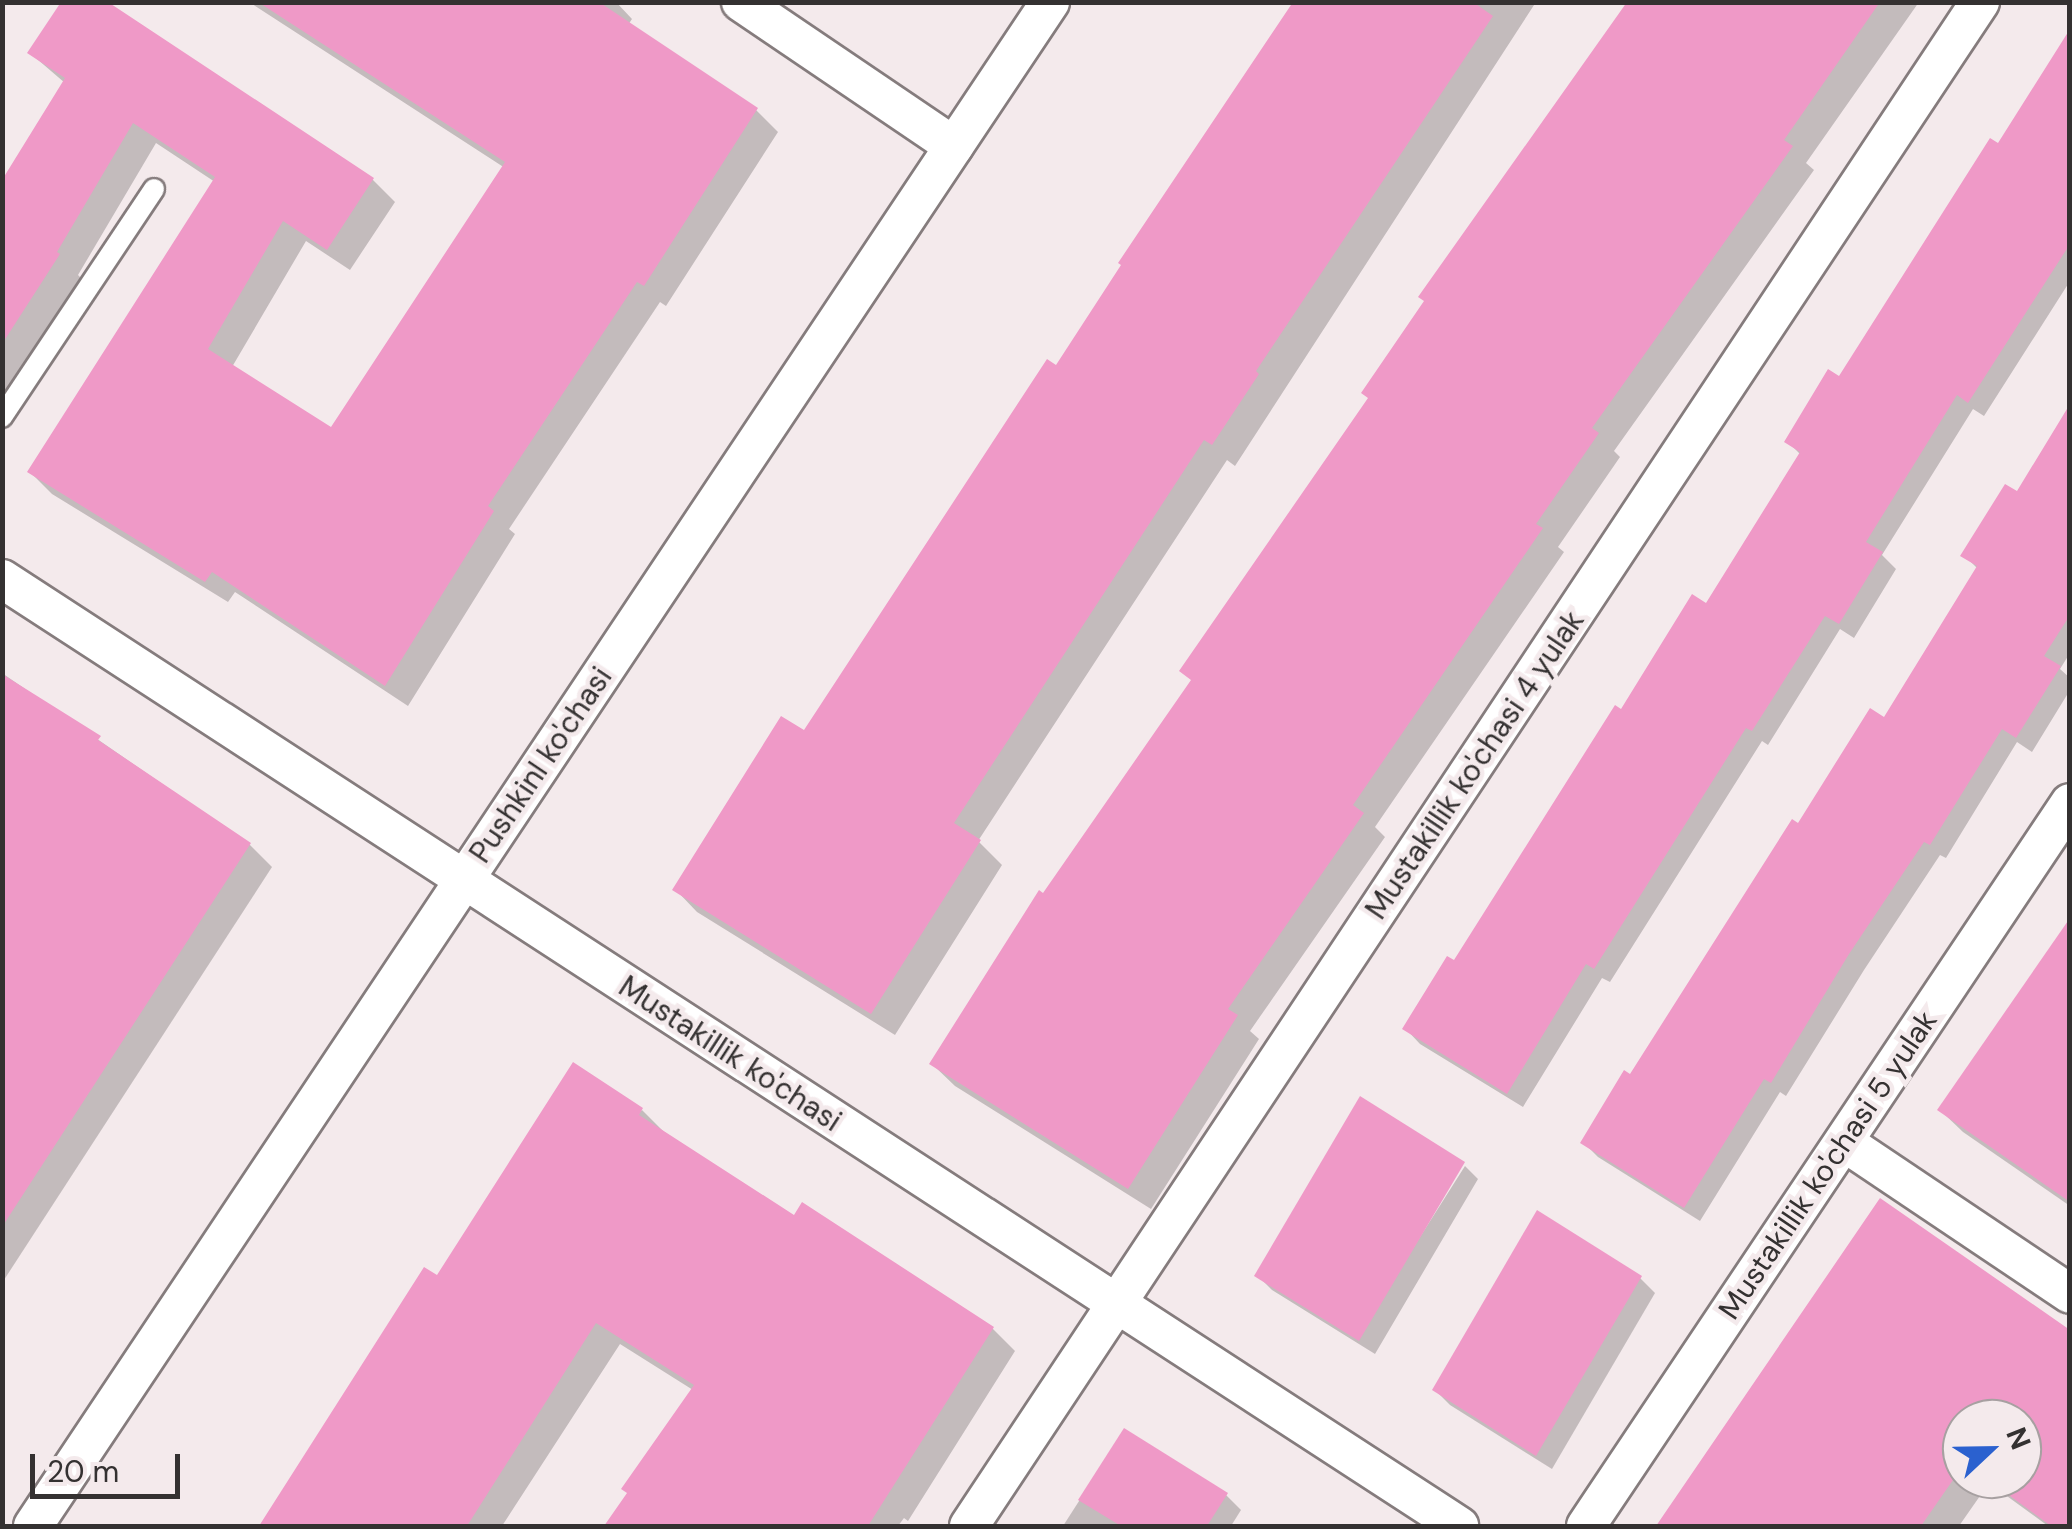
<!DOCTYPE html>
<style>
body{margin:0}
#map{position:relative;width:2072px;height:1529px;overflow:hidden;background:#f4eaec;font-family:"DM Sans",sans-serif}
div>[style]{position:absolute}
.shadow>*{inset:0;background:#0003}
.building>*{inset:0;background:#ef99c7}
.roads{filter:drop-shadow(2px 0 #857c7d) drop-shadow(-2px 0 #857c7d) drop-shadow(0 2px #857c7d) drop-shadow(0 -2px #857c7d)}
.service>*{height:20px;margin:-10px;padding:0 10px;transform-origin:10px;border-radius:10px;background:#fff}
.minor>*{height:38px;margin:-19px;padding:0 19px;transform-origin:19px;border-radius:19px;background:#fff}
span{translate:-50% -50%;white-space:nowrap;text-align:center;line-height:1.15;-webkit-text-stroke:9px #f4eaec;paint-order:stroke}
.street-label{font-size:30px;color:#343131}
.frame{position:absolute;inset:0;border:5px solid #343131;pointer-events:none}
.north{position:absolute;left:1942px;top:1399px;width:100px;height:100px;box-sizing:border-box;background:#f4eaec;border:2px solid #a7a0a1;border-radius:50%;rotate:68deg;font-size:28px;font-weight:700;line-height:40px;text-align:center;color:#343131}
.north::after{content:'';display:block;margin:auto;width:35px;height:45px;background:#2b61cf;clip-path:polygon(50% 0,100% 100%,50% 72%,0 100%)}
.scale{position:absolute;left:30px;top:1454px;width:150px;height:45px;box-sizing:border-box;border:5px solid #343131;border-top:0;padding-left:12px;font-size:30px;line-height:35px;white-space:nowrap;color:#343131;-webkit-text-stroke:8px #f4eaec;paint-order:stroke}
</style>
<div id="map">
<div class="shadow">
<i style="clip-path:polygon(103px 2px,373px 180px,395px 202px,350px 270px,306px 241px,232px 367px,332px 430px,505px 168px,249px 2px,616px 2px,632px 19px,628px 25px,756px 110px,778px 132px,666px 306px,660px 302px,509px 529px,515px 534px,408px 706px,235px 592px,228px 602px,52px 494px,30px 472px,215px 182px,156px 143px,78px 275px,81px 278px,2px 400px,2px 185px,65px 83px,30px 53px)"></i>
<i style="clip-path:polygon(1295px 2px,1536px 2px,1235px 466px,1227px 460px,978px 841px,1002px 865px,895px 1035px,697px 912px,675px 889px,805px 734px,1056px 369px)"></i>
<i style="clip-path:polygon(1630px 2px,1919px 2px,1806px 163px,1814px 170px,1614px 451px,1620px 457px,1558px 547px,1564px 552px,1375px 827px,1385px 837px,1250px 1031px,1259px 1039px,1151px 1209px,955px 1086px,932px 1064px,1193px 681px,1370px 398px)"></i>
<i style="clip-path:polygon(2070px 48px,2070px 281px,1984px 416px,1973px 409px,1882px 555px,1896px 569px,1854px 638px,1840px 629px,1768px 745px,1762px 741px,1610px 982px,1602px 978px,1523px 1107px,1420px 1044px,1405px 1028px,1455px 964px,1622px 712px,1707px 607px,1801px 455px,1787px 441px,1840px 380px)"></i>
<i style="clip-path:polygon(2070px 412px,2070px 653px,2060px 669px,2070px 678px,2070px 690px,2032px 752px,2017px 742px,1946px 858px,1940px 855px,1864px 970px,1786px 1096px,1780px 1092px,1700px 1221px,1598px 1157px,1583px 1142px,1631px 1078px,1799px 826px,1885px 721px,1978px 569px,1964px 555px,2017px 495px)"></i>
<i style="clip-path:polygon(2px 673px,250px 845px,272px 867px,2px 1283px)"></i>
<i style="clip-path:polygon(2070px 921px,2070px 1206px,1963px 1132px,1940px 1110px)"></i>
<i style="clip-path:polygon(642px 1110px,664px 1132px,795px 1219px,993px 1329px,1015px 1351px,908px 1521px,904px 1518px,898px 1526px,607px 1526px,693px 1390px,620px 1344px,502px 1526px,260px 1526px,424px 1270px,437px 1279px)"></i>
<i style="clip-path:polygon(1465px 1166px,1478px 1179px,1375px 1354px,1272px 1290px,1257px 1275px,1394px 1278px)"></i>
<i style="clip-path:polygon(evenodd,1880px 1202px,2070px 1337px,2070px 1526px,2048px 1526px,1989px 1483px,1959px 1526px,1659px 1526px,1880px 1202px,1962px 1419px,2022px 1419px,2022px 1479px,1962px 1479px,1962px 1419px)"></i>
<i style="clip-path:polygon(1640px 1278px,1655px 1293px,1552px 1469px,1450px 1405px,1435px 1390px)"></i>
<i style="clip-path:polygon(1124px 1431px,1226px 1495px,1241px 1510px,1231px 1526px,1063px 1526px)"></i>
</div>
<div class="building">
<i style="clip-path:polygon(61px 2px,108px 2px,374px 178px,327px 250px,283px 221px,208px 349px,331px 427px,505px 162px,258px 2px,599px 2px,758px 108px,644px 286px,637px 282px,488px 506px,494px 511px,385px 686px,212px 572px,205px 582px,27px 472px,215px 177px,133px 123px,57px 252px,60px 254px,2px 344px,2px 180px,65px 78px,27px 53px)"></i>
<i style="clip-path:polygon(1293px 2px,1473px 2px,1493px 16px,1256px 371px,1259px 374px,1212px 445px,1204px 440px,954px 823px,981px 840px,871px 1014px,672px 890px,781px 716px,804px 730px,1047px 359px,1056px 365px,1121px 265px,1118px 263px)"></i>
<i style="clip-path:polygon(1627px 2px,1880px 2px,1784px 140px,1793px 146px,1592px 428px,1599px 433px,1536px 524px,1543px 528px,1353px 805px,1364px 813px,1228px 1009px,1238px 1015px,1128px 1189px,929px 1064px,1039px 890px,1043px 893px,1191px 680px,1179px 671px,1368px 398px,1361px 393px,1424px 301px,1418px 297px)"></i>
<i style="clip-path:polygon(2070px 29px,2070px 244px,1968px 403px,1957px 395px,1866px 542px,1883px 552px,1839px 624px,1825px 616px,1752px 731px,1746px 728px,1594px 969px,1586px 964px,1507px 1094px,1402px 1029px,1447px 956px,1454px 960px,1615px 705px,1621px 709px,1692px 594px,1706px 603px,1800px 452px,1784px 442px,1828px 369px,1839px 376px,1990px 138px,1998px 143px)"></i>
<i style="clip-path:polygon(2070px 404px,2070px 615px,2044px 656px,2061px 666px,2016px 738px,2002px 729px,1930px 845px,1924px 842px,1849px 954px,1771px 1083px,1764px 1079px,1684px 1208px,1580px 1143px,1624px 1070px,1630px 1074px,1792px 819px,1798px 823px,1870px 708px,1884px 717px,1977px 566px,1960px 556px,2005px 484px,2017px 491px)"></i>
<i style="clip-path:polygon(2px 674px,101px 736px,98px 740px,251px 843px,2px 1227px)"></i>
<i style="clip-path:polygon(2070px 918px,2070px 1202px,1937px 1110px)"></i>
<i style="clip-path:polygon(573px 1062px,643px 1108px,639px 1115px,794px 1215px,802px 1202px,994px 1327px,868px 1526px,604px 1526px,627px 1493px,621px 1489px,694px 1385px,596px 1323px,467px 1526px,259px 1526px,424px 1267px,437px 1275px)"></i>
<i style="clip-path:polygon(1360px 1096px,1465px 1162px,1359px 1341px,1254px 1276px)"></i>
<i style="clip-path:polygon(1880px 1198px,2070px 1330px,2070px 1526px,2051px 1526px,1987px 1479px,2022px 1479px,2022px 1419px,1962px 1419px,1962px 1467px,1921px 1526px,1656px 1526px)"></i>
<i style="clip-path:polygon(1537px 1210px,1642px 1276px,1536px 1456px,1432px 1390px)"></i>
<i style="clip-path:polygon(1124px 1428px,1228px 1493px,1207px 1526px,1121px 1526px,1078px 1500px)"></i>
</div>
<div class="roads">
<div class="service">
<i style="left:2px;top:417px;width:274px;rotate:-56.3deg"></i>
</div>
<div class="minor">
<i style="left:741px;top:2px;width:257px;rotate:34.1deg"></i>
<i style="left:2px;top:579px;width:1738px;rotate:33.02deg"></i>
<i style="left:1844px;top:1142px;width:272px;rotate:33.9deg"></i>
<i style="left:33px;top:1526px;width:1832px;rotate:-56.28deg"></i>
<i style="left:969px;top:1526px;width:1829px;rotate:-56.44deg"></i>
<i style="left:1586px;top:1526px;width:870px;rotate:-56.2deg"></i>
</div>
</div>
<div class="street-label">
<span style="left:541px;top:765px;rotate:-56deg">Pushkinl ko'chasi</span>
<span style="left:1475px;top:765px;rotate:-56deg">Mustakillik ko'chasi 4 yulak</span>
<span style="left:730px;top:1054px;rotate:33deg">Mustakillik ko'chasi</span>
<span style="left:1828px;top:1165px;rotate:-56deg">Mustakillik ko'chasi 5 yulak</span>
</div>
<div class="frame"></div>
<div class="north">N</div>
<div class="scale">20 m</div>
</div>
